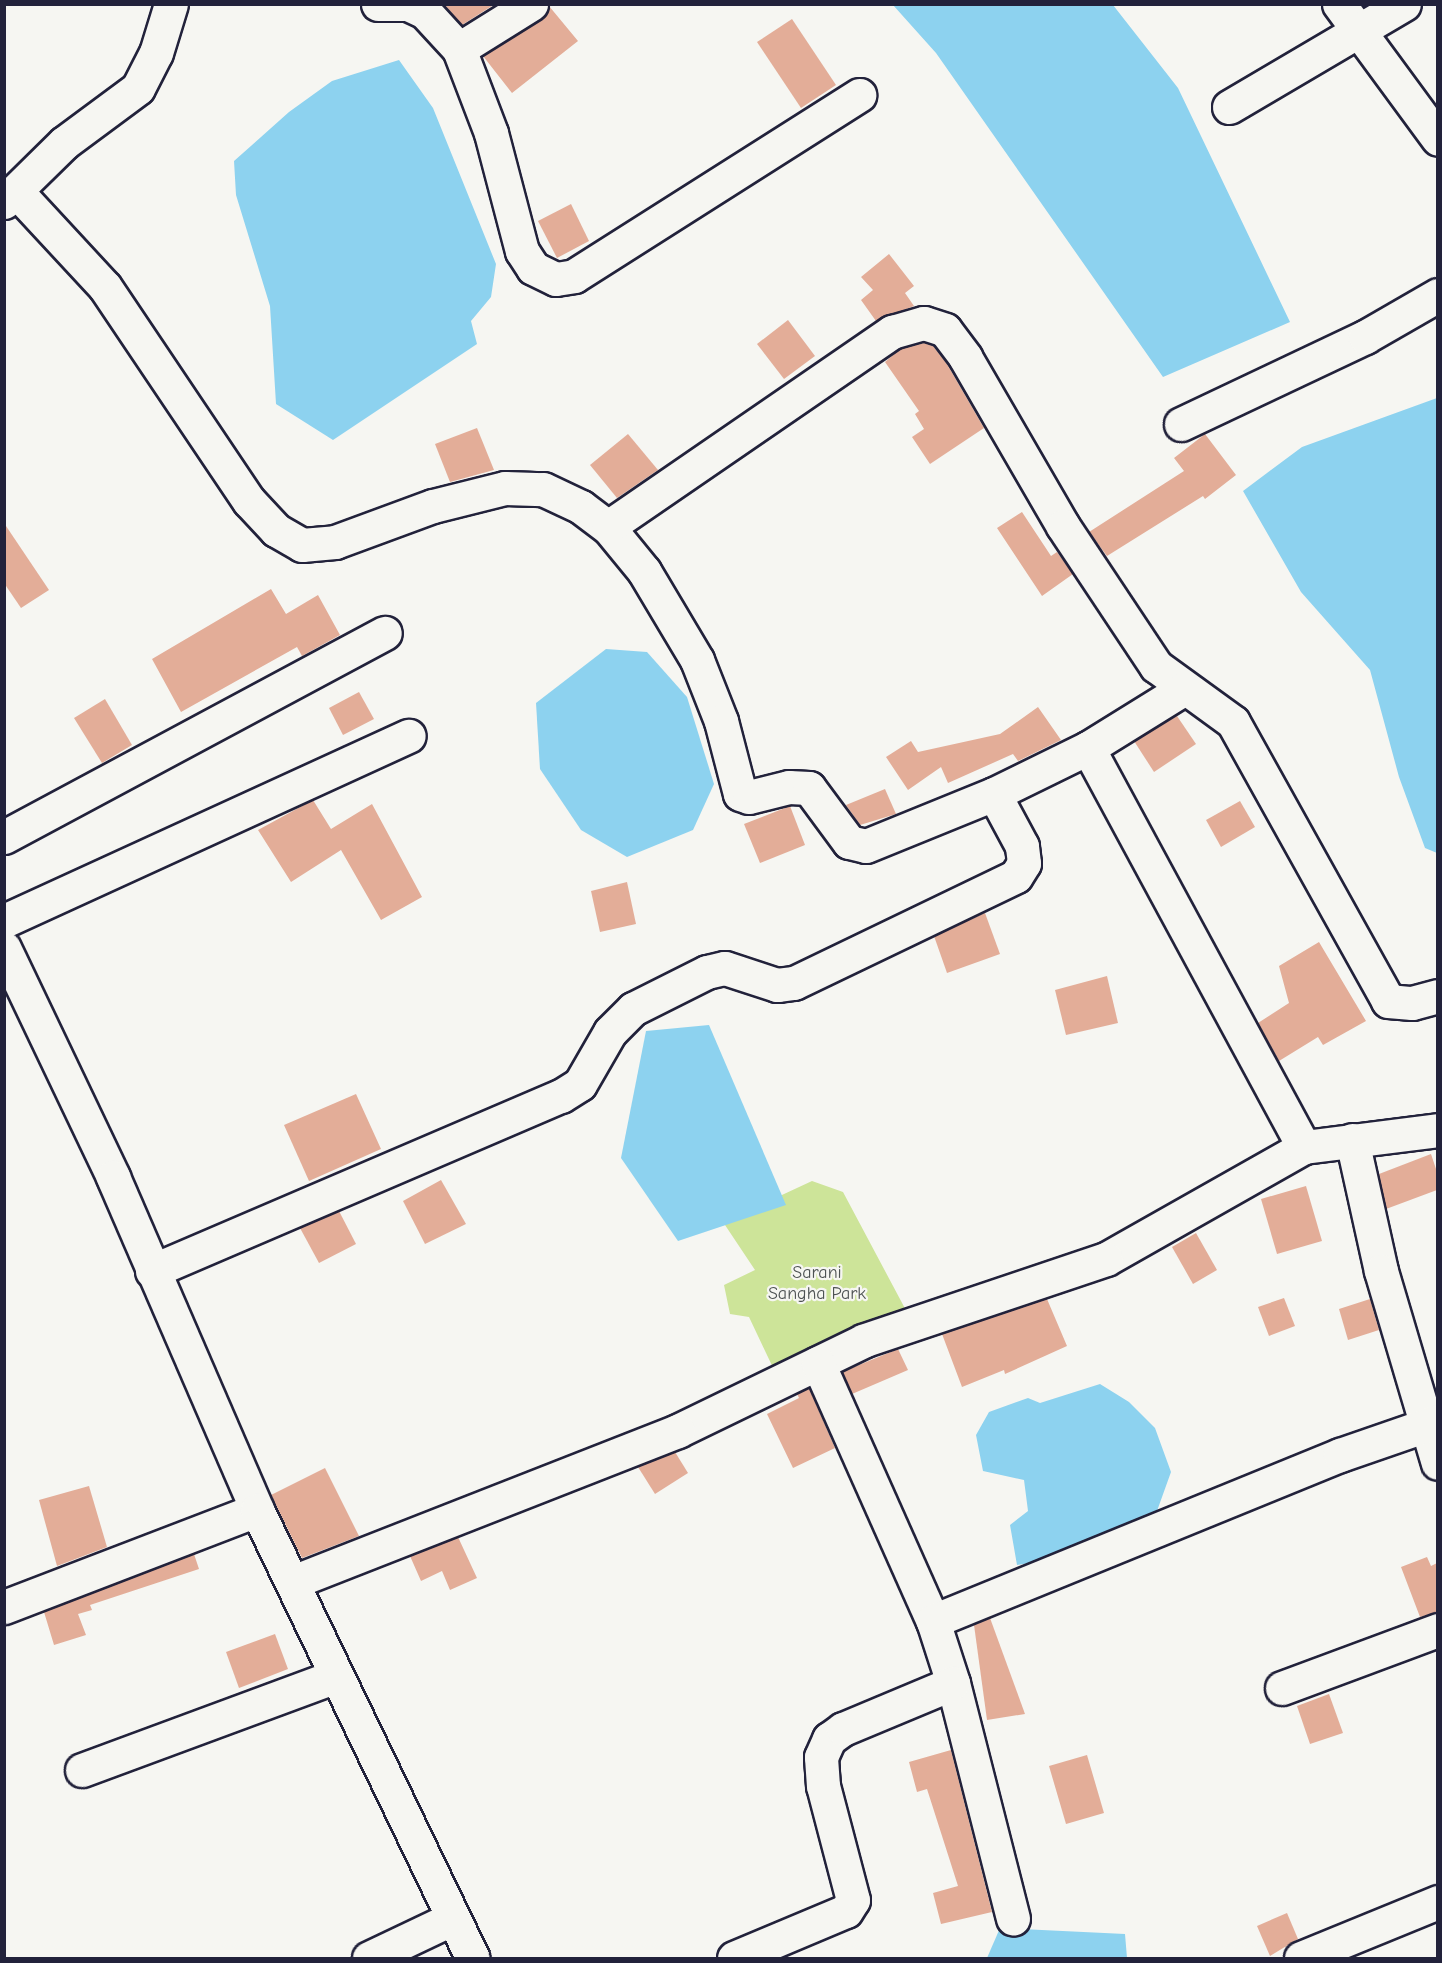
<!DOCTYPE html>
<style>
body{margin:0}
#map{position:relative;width:1442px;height:1963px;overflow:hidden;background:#f6f6f2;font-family:"Comic Neue",sans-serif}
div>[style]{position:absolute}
.green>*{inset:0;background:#cde499}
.water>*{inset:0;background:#8dd2ef}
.building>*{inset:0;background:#e3ad98}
.roads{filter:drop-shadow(2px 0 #22223b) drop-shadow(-2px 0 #22223b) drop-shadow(0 2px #22223b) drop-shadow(0 -2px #22223b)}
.street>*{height:33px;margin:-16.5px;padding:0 16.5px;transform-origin:16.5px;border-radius:16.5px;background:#f6f6f2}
.secondary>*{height:33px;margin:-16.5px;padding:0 16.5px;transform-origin:16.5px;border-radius:16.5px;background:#f6f6f2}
span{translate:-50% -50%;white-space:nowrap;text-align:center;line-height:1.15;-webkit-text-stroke:4.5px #f6f6f2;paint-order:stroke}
.park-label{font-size:18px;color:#4d5252}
.frame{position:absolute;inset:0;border:6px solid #22223b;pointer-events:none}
</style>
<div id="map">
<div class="green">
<i style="clip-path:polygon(812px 1181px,843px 1192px,909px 1316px,776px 1374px,749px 1317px,730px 1314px,724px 1285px,755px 1270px,725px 1225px,741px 1214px)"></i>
</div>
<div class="water">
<i style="clip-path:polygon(893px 5px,1113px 5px,1178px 88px,1290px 322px,1163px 377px,936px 53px)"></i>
<i style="clip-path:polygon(399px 60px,433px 108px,496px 264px,491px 297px,471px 321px,477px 344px,333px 440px,276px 404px,270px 306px,236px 195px,234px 161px,289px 112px,332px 81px)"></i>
<i style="clip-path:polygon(1437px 398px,1438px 398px,1437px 853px,1425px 848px,1399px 777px,1370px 670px,1301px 592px,1243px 491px,1302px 447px)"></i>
<i style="clip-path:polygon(606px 649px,647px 652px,687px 697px,714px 784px,693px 830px,627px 857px,581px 830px,540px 769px,536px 703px)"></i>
<i style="clip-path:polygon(709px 1025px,786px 1205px,678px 1241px,621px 1158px,646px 1031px)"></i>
<i style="clip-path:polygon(1100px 1384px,1129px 1402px,1155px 1428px,1171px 1472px,1157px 1511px,1130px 1532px,1049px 1560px,1017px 1565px,1010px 1525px,1028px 1511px,1024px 1480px,983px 1471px,976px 1435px,989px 1412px,1028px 1398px,1040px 1403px)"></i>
<i style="clip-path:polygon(1000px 1928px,1125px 1934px,1127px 1958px,987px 1958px)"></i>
</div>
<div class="building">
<i style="clip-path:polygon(444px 4px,495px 4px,462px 25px)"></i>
<i style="clip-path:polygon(549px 6px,578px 41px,512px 93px,483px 56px,541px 20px)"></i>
<i style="clip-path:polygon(792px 19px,836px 85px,801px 108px,757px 42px)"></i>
<i style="clip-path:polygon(571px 204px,589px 241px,557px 258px,538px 221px)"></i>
<i style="clip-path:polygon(889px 254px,914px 286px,905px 293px,914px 306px,876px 321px,861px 300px,873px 290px,861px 277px)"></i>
<i style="clip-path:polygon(788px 320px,815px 356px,784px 379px,757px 344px)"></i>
<i style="clip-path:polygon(924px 343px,933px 346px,947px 364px,984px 428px,930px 464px,912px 437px,924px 429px,915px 414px,919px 411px,885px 362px,900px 349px)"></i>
<i style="clip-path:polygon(477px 428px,494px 470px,450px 482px,435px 444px)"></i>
<i style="clip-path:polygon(628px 434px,658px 470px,617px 498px,590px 465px)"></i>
<i style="clip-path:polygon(1205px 434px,1236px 475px,1205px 499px,1203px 496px,1107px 556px,1089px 532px,1184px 471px,1174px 458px)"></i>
<i style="clip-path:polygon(1022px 512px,1051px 556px,1057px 552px,1073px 574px,1042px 596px,997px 528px)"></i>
<i style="clip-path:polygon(4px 523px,49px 590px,21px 608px,4px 583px)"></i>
<i style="clip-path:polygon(271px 589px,286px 614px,318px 595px,340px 635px,302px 656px,297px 647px,181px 712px,152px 659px)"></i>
<i style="clip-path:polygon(359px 692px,374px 719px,343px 735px,329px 708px)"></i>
<i style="clip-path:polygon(105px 699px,132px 745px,102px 763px,74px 718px)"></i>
<i style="clip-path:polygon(1038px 707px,1061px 740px,1018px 761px,1013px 754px,948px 783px,941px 767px,908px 790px,886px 757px,911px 741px,918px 752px,1000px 734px)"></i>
<i style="clip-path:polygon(1177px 716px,1196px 744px,1154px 772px,1134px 741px)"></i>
<i style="clip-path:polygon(885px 789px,896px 814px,860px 825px,846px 805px)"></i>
<i style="clip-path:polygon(313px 800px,331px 829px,372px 804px,422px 897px,381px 920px,341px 850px,291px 882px,258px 830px)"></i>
<i style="clip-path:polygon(1240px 801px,1255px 827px,1221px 847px,1206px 820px)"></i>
<i style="clip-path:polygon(790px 806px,805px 845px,760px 863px,744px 824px)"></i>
<i style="clip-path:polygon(627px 882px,636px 924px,600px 932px,591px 891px)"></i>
<i style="clip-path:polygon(985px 913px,1000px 954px,947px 973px,934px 936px)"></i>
<i style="clip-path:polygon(1319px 942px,1366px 1021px,1323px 1045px,1318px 1037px,1279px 1061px,1258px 1023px,1289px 1003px,1279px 966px)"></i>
<i style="clip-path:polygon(1107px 976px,1118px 1023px,1066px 1035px,1055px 990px)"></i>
<i style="clip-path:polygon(356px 1094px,381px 1149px,309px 1181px,284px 1125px)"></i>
<i style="clip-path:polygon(1431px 1154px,1437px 1172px,1437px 1190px,1386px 1209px,1379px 1174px)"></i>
<i style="clip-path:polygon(441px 1180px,466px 1224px,425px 1244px,403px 1201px)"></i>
<i style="clip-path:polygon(1306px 1186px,1322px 1241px,1277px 1254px,1261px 1199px)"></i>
<i style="clip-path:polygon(339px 1211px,356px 1244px,319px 1263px,300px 1228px)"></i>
<i style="clip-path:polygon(1196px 1233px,1217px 1270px,1193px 1284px,1172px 1247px)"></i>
<i style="clip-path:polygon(1284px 1298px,1295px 1326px,1269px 1336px,1258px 1307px)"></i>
<i style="clip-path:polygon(1047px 1299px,1067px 1346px,1005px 1374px,1004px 1370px,962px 1387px,942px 1334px)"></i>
<i style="clip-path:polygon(1370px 1299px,1379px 1330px,1348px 1340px,1339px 1309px)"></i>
<i style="clip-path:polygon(898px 1349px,908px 1370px,852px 1394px,842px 1372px)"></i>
<i style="clip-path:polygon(809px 1388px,835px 1448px,793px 1468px,767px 1414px,799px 1398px,797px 1394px)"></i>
<i style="clip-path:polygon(675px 1452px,688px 1473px,655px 1494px,638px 1467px)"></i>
<i style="clip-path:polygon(325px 1468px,359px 1536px,302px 1558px,271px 1495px)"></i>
<i style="clip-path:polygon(89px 1486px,107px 1547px,57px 1566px,39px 1500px)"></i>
<i style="clip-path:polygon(458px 1537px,477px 1578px,450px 1590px,442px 1571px,421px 1581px,410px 1556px)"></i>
<i style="clip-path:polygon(194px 1554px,199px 1569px,90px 1605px,92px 1610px,78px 1614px,86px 1635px,54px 1645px,44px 1612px)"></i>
<i style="clip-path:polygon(1427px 1557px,1431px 1566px,1437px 1563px,1437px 1612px,1420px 1617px,1401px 1567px)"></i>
<i style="clip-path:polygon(990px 1618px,1025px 1714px,987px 1720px,974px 1625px)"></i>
<i style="clip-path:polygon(275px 1634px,288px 1669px,239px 1688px,226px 1652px)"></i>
<i style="clip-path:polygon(1329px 1694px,1343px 1733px,1310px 1744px,1297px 1706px)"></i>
<i style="clip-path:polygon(951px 1750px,992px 1912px,941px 1924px,933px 1893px,958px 1886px,927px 1789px,917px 1792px,909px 1762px)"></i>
<i style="clip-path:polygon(1087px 1755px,1104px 1813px,1066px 1824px,1049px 1766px)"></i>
<i style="clip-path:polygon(1287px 1913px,1298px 1939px,1270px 1956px,1257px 1926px)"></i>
</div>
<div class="roads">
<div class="street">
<i style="left:378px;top:4px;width:25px"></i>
<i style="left:408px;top:4px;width:19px;rotate:25deg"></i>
<i style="left:425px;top:12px;width:50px;rotate:47.4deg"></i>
<i style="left:459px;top:49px;width:90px;rotate:69.1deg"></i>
<i style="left:491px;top:133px;width:122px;rotate:75.3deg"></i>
<i style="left:522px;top:251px;width:20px;rotate:57deg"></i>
<i style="left:533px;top:268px;width:25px;rotate:26deg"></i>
<i style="left:556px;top:279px;width:18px;rotate:-9deg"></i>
<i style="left:574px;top:276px;width:338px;rotate:-32.4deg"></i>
<i style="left:1339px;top:4px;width:167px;rotate:53.7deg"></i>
<i style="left:459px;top:49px;width:85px;rotate:-32deg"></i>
<i style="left:1229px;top:107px;width:203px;rotate:-30.5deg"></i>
<i style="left:17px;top:192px;width:129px;rotate:47.2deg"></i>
<i style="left:105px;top:287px;width:258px;rotate:56.1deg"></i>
<i style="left:249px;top:501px;width:40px;rotate:47deg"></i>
<i style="left:276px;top:530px;width:30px;rotate:30deg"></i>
<i style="left:302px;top:545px;width:33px;rotate:-5deg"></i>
<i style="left:335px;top:542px;width:104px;rotate:-20.2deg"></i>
<i style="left:433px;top:506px;width:74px;rotate:-14deg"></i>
<i style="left:505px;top:488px;width:38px;rotate:2deg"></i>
<i style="left:543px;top:489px;width:42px;rotate:25.3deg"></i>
<i style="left:581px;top:507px;width:34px;rotate:37deg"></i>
<i style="left:608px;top:527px;width:57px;rotate:50.7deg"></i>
<i style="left:644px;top:571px;width:104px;rotate:59.2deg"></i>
<i style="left:697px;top:660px;width:66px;rotate:68.5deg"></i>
<i style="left:721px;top:721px;width:75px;rotate:75.4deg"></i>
<i style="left:740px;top:794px;width:9px;rotate:18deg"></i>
<i style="left:749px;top:797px;width:41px;rotate:-14deg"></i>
<i style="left:789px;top:787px;width:20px;rotate:3deg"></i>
<i style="left:809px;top:788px;width:67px;rotate:53.5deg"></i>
<i style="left:849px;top:842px;width:17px;rotate:13deg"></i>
<i style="left:866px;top:846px;width:138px;rotate:-22.1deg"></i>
<i style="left:994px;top:794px;width:105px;rotate:-26.1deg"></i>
<i style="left:1088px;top:748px;width:454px;rotate:61.6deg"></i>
<i style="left:1304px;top:1147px;width:227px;rotate:150.5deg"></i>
<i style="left:1106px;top:1259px;width:256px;rotate:161.4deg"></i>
<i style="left:863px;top:1341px;width:206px;rotate:154.1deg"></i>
<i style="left:678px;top:1431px;width:414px;rotate:158.6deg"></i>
<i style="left:4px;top:202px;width:84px;rotate:-44.5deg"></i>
<i style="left:64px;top:143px;width:92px;rotate:-36.6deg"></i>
<i style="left:138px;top:88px;width:39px;rotate:-63deg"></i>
<i style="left:156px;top:53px;width:51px;rotate:-73deg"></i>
<i style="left:1181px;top:424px;width:204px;rotate:-25.3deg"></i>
<i style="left:1365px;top:337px;width:84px;rotate:-29.9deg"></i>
<i style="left:608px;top:527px;width:345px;rotate:-34.5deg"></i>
<i style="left:892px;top:332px;width:33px;rotate:-16deg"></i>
<i style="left:924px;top:323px;width:22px;rotate:18deg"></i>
<i style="left:945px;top:330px;width:34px;rotate:53deg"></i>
<i style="left:965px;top:357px;width:195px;rotate:59.9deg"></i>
<i style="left:1063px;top:526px;width:168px;rotate:56.4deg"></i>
<i style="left:1156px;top:666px;width:95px;rotate:36deg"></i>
<i style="left:1233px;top:722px;width:319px;rotate:60.9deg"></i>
<i style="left:1388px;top:1001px;width:24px;rotate:5deg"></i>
<i style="left:1412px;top:1003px;width:27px;rotate:-15deg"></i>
<i style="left:1088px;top:748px;width:112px;rotate:-31.8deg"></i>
<i style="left:4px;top:837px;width:432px;rotate:-28.2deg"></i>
<i style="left:4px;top:921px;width:445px;rotate:-24.6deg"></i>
<i style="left:1352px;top:1140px;width:134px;rotate:77.5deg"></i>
<i style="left:1381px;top:1271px;width:200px;rotate:73.5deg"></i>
<i style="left:1304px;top:1147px;width:135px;rotate:-7.2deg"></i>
<i style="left:152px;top:1271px;width:445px;rotate:-23.2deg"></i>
<i style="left:561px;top:1096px;width:22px;rotate:-32deg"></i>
<i style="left:580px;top:1084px;width:60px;rotate:-60deg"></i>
<i style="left:610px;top:1032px;width:33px;rotate:-45deg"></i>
<i style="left:633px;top:1009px;width:83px;rotate:-26.6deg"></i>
<i style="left:707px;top:972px;width:18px;rotate:-13deg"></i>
<i style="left:725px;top:968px;width:55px;rotate:18.1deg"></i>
<i style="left:777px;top:985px;width:17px;rotate:-7deg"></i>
<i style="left:794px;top:983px;width:246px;rotate:-25.7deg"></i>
<i style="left:1016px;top:876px;width:15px;rotate:-58deg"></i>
<i style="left:1024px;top:863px;width:17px;rotate:-97deg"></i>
<i style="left:1022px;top:846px;width:59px;rotate:-118.3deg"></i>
<i style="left:818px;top:1363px;width:282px;rotate:66deg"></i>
<i style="left:933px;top:1621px;width:440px;rotate:-22.2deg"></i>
<i style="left:1340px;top:1455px;width:104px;rotate:-19.1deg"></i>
<i style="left:4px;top:1607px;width:271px;rotate:-21deg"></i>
<i style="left:933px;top:1621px;width:65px;rotate:72.1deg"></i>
<i style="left:953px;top:1683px;width:243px;rotate:75.7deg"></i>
<i style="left:1282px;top:1688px;width:166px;rotate:-20.4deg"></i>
<i style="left:82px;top:1770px;width:271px;rotate:-20.3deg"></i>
<i style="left:369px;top:1958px;width:91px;rotate:-25.4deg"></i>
<i style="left:734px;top:1958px;width:121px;rotate:-22.8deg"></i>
<i style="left:846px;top:1911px;width:13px;rotate:-58deg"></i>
<i style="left:853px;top:1900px;width:118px;rotate:-104.7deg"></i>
<i style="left:823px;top:1786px;width:29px;rotate:-94deg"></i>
<i style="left:821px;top:1757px;width:20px;rotate:-66deg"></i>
<i style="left:829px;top:1739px;width:17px;rotate:-36deg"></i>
<i style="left:843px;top:1729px;width:119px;rotate:-22.7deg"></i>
<i style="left:1301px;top:1958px;width:148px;rotate:-22.2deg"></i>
</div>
<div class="secondary">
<i style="left:4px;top:948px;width:254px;rotate:64.5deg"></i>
<i style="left:113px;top:1177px;width:363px;rotate:66.6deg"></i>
<i style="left:257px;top:1510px;width:497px;rotate:64.3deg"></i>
</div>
</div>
<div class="park-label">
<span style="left:817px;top:1284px">Sarani<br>Sangha Park</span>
</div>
<div class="frame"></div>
</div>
